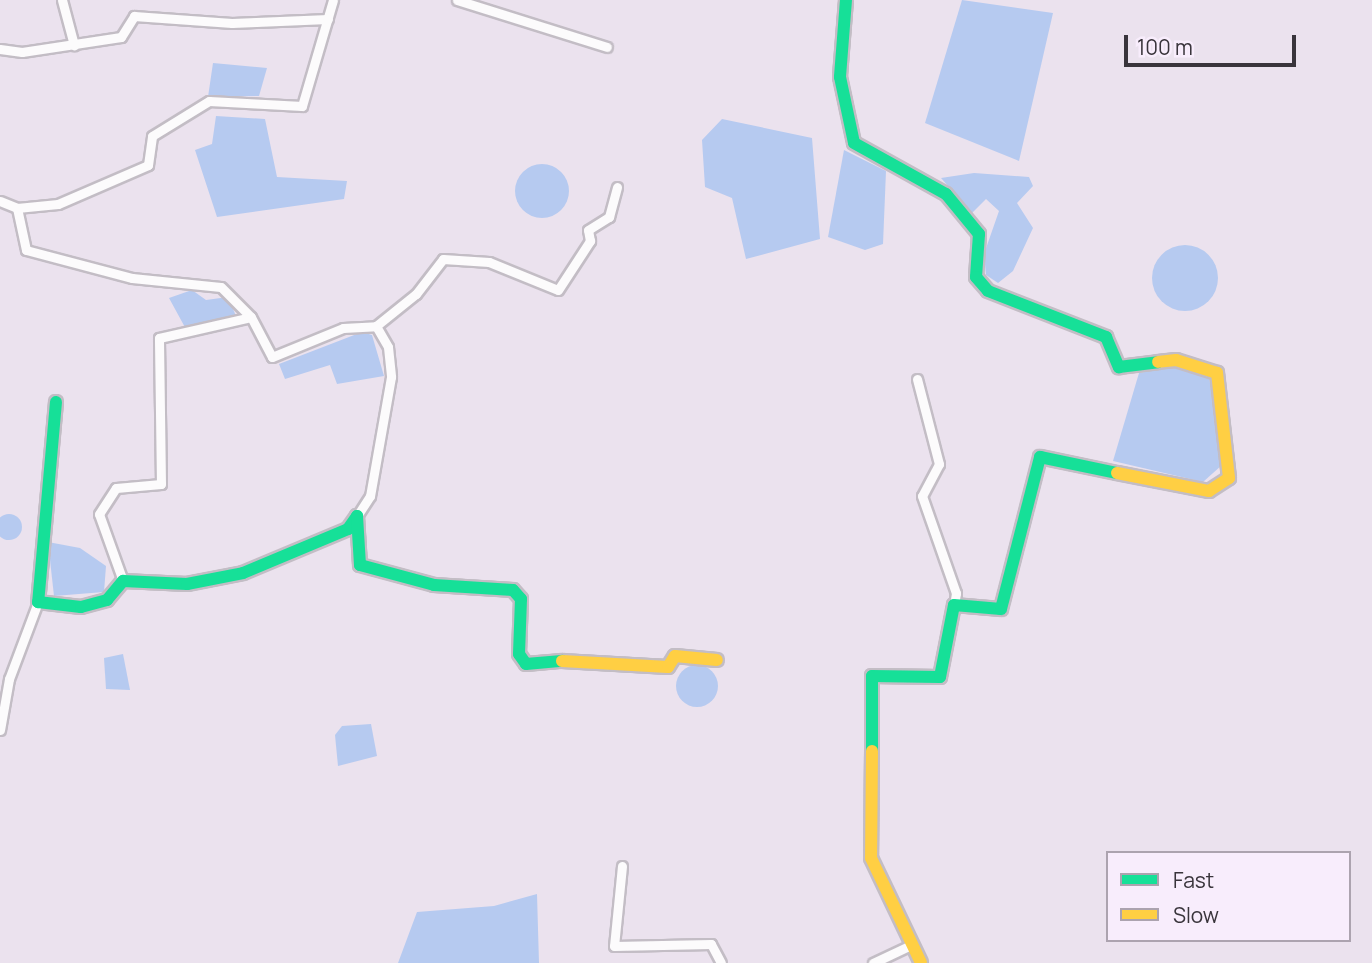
<!DOCTYPE html>
<style>
body{margin:0}
#map{position:relative;width:1372px;height:963px;overflow:hidden;background:#ebe2ee;font-family:Manrope,sans-serif}
div>[style]{position:absolute}
.water>*{inset:0;background:#b6caf0}
.round{border-radius:50%}
.roads{filter:drop-shadow(2px 0 #c3bdc5) drop-shadow(-2px 0 #c3bdc5) drop-shadow(0 2px #c3bdc5) drop-shadow(0 -2px #c3bdc5)}
.street>*{height:9px;margin:-4.5px;padding:0 4.5px;transform-origin:4.5px;border-radius:4.5px;background:#fcfbfc}
.fast>*{height:12px;margin:-6px;padding:0 6px;transform-origin:6px;border-radius:6px;background:#16e098}
.slow>*{height:12px;margin:-6px;padding:0 6px;transform-origin:6px;border-radius:6px;background:#ffcf43}
span{translate:-50% -50%;white-space:nowrap;text-align:center;line-height:1.15;-webkit-text-stroke:5px #f8edfc;paint-order:stroke}
.legend{position:absolute;left:1106px;top:851px;width:245px;height:91px;box-sizing:border-box;background:#f8edfc;border:2px solid #aca3af;margin:0;padding:9px 12px;list-style:none;font-size:21px;color:#39343b}
.legend li{display:flex;align-items:center;gap:14px;height:35px}
.legend b{width:35px;border:2px solid #aca3af}
.scale{position:absolute;left:1124px;top:35px;width:172px;height:32px;box-sizing:border-box;border:4px solid #39343b;border-top:0;padding-left:9px;font-size:21px;line-height:24px;white-space:nowrap;color:#39343b;-webkit-text-stroke:5px #f8edfc;paint-order:stroke}
</style>
<div id="map">
<div class="water">
<i style="clip-path:polygon(962px 0,1053px 13px,1019px 161px,925px 123px)"></i>
<i style="clip-path:polygon(213px 63px,267px 68px,259px 96px,208px 97px)"></i>
<i style="clip-path:polygon(216px 116px,265px 119px,277px 177px,347px 181px,344px 199px,217px 217px,195px 150px,212px 144px)"></i>
<i style="clip-path:polygon(722px 119px,812px 138px,820px 239px,746px 259px,732px 198px,705px 187px,702px 140px)"></i>
<i style="clip-path:polygon(844px 150px,886px 171px,883px 244px,865px 250px,828px 237px)"></i>
<i class="round" style="left:515px;top:164px;width:54px;height:54px"></i>
<i style="clip-path:polygon(974px 173px,1029px 177px,1033px 186px,1017px 203px,1033px 228px,1013px 271px,998px 283px,986px 275px,984px 254px,999px 211px,986px 199px,972px 213px,941px 178px)"></i>
<i class="round" style="left:1152px;top:245px;width:66px;height:66px"></i>
<i style="clip-path:polygon(192px 290px,206px 300px,228px 297px,236px 316px,187px 331px,169px 298px)"></i>
<i style="clip-path:polygon(362px 332px,372px 335px,384px 376px,337px 384px,330px 365px,285px 379px,279px 364px)"></i>
<i style="clip-path:polygon(1171px 367px,1209px 376px,1222px 465px,1203px 482px,1113px 461px,1139px 373px)"></i>
<i class="round" style="left:-4px;top:514px;width:26px;height:26px"></i>
<i style="clip-path:polygon(48px 542px,80px 548px,106px 566px,104px 592px,54px 596px)"></i>
<i style="clip-path:polygon(123px 654px,130px 690px,106px 689px,104px 658px)"></i>
<i class="round" style="left:676px;top:665px;width:42px;height:42px"></i>
<i style="clip-path:polygon(371px 724px,377px 756px,338px 766px,335px 735px,342px 726px)"></i>
<i style="clip-path:polygon(537px 894px,539px 963px,398px 963px,417px 912px,494px 906px)"></i>
</div>
<div class="roads">
<div class="street">
<i style="left:62px;top:0;width:47px;rotate:75.1deg"></i>
<i style="left:457px;top:0;width:157px;rotate:17.4deg"></i>
<i style="left:0;top:49px;width:22px;rotate:8deg"></i>
<i style="left:22px;top:52px;width:100px;rotate:-8.6deg"></i>
<i style="left:121px;top:37px;width:25px;rotate:-58deg"></i>
<i style="left:134px;top:16px;width:98px;rotate:4.1deg"></i>
<i style="left:232px;top:23px;width:96px;rotate:-2.4deg"></i>
<i style="left:0;top:201px;width:18px;rotate:22deg"></i>
<i style="left:17px;top:208px;width:43px;rotate:77.9deg"></i>
<i style="left:26px;top:250px;width:110px;rotate:14.8deg"></i>
<i style="left:132px;top:278px;width:89px;rotate:5.8deg"></i>
<i style="left:221px;top:287px;width:42px;rotate:45deg"></i>
<i style="left:17px;top:208px;width:41px;rotate:-5.6deg"></i>
<i style="left:58px;top:204px;width:98px;rotate:-23.4deg"></i>
<i style="left:148px;top:165px;width:29px;rotate:-82deg"></i>
<i style="left:152px;top:136px;width:67px;rotate:-31.6deg"></i>
<i style="left:209px;top:101px;width:93px;rotate:3.1deg"></i>
<i style="left:302px;top:106px;width:110px;rotate:-73.7deg"></i>
<i style="left:376px;top:326px;width:51px;rotate:-38.7deg"></i>
<i style="left:416px;top:294px;width:44px;rotate:-52.4deg"></i>
<i style="left:443px;top:259px;width:46px;rotate:3.7deg"></i>
<i style="left:489px;top:262px;width:74px;rotate:22.1deg"></i>
<i style="left:558px;top:290px;width:59px;rotate:-56.9deg"></i>
<i style="left:590px;top:241px;width:11px;rotate:-100deg"></i>
<i style="left:588px;top:230px;width:25px;rotate:-32deg"></i>
<i style="left:609px;top:217px;width:31px;rotate:-75deg"></i>
<i style="left:917px;top:379px;width:88px;rotate:75.5deg"></i>
<i style="left:939px;top:464px;width:36px;rotate:118deg"></i>
<i style="left:922px;top:496px;width:103px;rotate:70.7deg"></i>
<i style="left:956px;top:593px;width:12px;rotate:99deg"></i>
<i style="left:123px;top:581px;width:71px;rotate:-109.7deg"></i>
<i style="left:99px;top:514px;width:31px;rotate:-57deg"></i>
<i style="left:116px;top:488px;width:45px;rotate:-5.1deg"></i>
<i style="left:161px;top:484px;width:146px;rotate:-90.8deg"></i>
<i style="left:159px;top:338px;width:94px;rotate:-12.9deg"></i>
<i style="left:251px;top:317px;width:45px;rotate:62.3deg"></i>
<i style="left:272px;top:357px;width:77px;rotate:-22.2deg"></i>
<i style="left:343px;top:328px;width:33px;rotate:-3deg"></i>
<i style="left:376px;top:326px;width:24px;rotate:60deg"></i>
<i style="left:388px;top:347px;width:30px;rotate:84deg"></i>
<i style="left:391px;top:377px;width:121px;rotate:100deg"></i>
<i style="left:370px;top:496px;width:24px;rotate:123deg"></i>
<i style="left:0;top:730px;width:52px;rotate:-80deg"></i>
<i style="left:9px;top:679px;width:82px;rotate:-69.4deg"></i>
<i style="left:622px;top:866px;width:80px;rotate:95.7deg"></i>
<i style="left:614px;top:946px;width:97px;rotate:-1.2deg"></i>
<i style="left:711px;top:944px;width:21px;rotate:62deg"></i>
<i style="left:873px;top:963px;width:44px;rotate:-25.4deg"></i>
</div>
<div class="fast">
<i style="left:846px;top:0;width:77px;rotate:94.5deg"></i>
<i style="left:840px;top:77px;width:67px;rotate:78deg"></i>
<i style="left:854px;top:143px;width:105px;rotate:29deg"></i>
<i style="left:946px;top:194px;width:52px;rotate:50.5deg"></i>
<i style="left:979px;top:234px;width:43px;rotate:94deg"></i>
<i style="left:976px;top:277px;width:18px;rotate:49deg"></i>
<i style="left:988px;top:291px;width:127px;rotate:21.3deg"></i>
<i style="left:1106px;top:337px;width:33px;rotate:67deg"></i>
<i style="left:1119px;top:367px;width:39px;rotate:-7deg"></i>
<i style="left:56px;top:402px;width:201px;rotate:95.1deg"></i>
<i style="left:38px;top:602px;width:43px;rotate:6.6deg"></i>
<i style="left:81px;top:607px;width:27px;rotate:-15deg"></i>
<i style="left:107px;top:600px;width:25px;rotate:-50deg"></i>
<i style="left:123px;top:581px;width:64px;rotate:2.7deg"></i>
<i style="left:187px;top:584px;width:57px;rotate:-11.1deg"></i>
<i style="left:243px;top:573px;width:114px;rotate:-22.7deg"></i>
<i style="left:348px;top:529px;width:16px;rotate:-55deg"></i>
<i style="left:357px;top:516px;width:49px;rotate:86.5deg"></i>
<i style="left:360px;top:565px;width:77px;rotate:15.1deg"></i>
<i style="left:434px;top:585px;width:79px;rotate:3.6deg"></i>
<i style="left:513px;top:590px;width:12px;rotate:48deg"></i>
<i style="left:521px;top:599px;width:55px;rotate:92.1deg"></i>
<i style="left:519px;top:654px;width:12px;rotate:55deg"></i>
<i style="left:526px;top:664px;width:36px;rotate:-5deg"></i>
<i style="left:872px;top:751px;width:75px;rotate:-90deg"></i>
<i style="left:872px;top:676px;width:68px;rotate:0.8deg"></i>
<i style="left:940px;top:677px;width:73px;rotate:-79deg"></i>
<i style="left:954px;top:605px;width:47px;rotate:4.9deg"></i>
<i style="left:1001px;top:609px;width:157px;rotate:-75.6deg"></i>
<i style="left:1040px;top:457px;width:79px;rotate:11.7deg"></i>
</div>
<div class="slow">
<i style="left:1117px;top:473px;width:94px;rotate:11.1deg"></i>
<i style="left:1209px;top:491px;width:24px;rotate:-33deg"></i>
<i style="left:1229px;top:478px;width:106px;rotate:-96.5deg"></i>
<i style="left:1217px;top:373px;width:43px;rotate:-162.4deg"></i>
<i style="left:1176px;top:360px;width:18px;rotate:174deg"></i>
<i style="left:562px;top:661px;width:106px;rotate:3.2deg"></i>
<i style="left:668px;top:667px;width:13px;rotate:-58deg"></i>
<i style="left:675px;top:656px;width:42px;rotate:5.4deg"></i>
<i style="left:872px;top:751px;width:107px;rotate:90.5deg"></i>
<i style="left:871px;top:858px;width:116px;rotate:64.5deg"></i>
</div>
</div>
<ul class="legend">
<li><b style="height:9px;background:#16e098"></b>Fast</li>
<li><b style="height:9px;background:#ffcf43"></b>Slow</li>
</ul>
<div class="scale">100 m</div>
</div>
